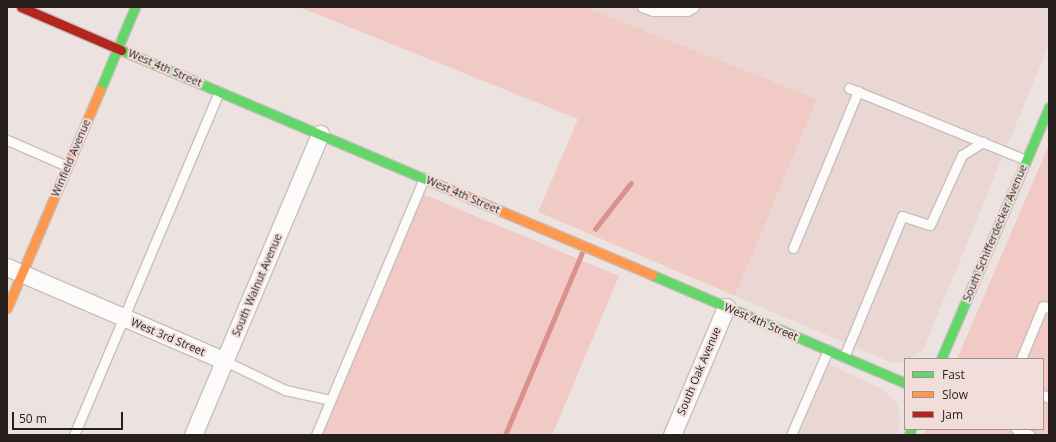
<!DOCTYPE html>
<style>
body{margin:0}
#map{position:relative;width:1056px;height:442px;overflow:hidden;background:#ece2e0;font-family:"Open Sans",sans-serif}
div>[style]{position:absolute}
.built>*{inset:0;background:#ead6d3}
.green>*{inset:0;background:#f2cac5}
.stream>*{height:4.5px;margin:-2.25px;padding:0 2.25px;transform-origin:2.25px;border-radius:2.25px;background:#d9918b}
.roads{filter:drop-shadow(1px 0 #c7bfbd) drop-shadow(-1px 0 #c7bfbd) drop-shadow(0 1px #c7bfbd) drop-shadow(0 -1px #c7bfbd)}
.lane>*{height:9px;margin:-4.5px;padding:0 4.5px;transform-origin:4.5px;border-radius:4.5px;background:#fcfbfa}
.street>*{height:17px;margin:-8.5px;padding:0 8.5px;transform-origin:8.5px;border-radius:8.5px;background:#fcfbfa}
.fast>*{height:9px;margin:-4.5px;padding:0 4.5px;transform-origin:4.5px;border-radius:4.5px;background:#63d668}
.slow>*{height:9px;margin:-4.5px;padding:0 4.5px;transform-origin:4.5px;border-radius:4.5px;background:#ff974d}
.jam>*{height:9px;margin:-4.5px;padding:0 4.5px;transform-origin:4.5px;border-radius:4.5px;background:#b3261e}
span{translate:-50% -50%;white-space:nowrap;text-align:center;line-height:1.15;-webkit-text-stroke:4px #f1dedb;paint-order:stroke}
.street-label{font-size:11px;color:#261f1e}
.frame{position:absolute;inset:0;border:8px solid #261f1e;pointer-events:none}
.legend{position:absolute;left:904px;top:358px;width:140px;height:72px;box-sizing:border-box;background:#f1dedb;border:1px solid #a0928f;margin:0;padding:5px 7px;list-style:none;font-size:12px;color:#261f1e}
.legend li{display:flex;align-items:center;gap:8px;height:20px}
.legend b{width:20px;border:1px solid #a0928f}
.scale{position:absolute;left:12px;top:412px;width:111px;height:18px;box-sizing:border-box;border:2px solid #261f1e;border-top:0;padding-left:5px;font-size:12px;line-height:14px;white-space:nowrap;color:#261f1e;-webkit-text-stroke:3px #f1dedb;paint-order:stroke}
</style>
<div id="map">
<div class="built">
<i style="clip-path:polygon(585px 7px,1049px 7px,1049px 44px,923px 350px,903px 362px,893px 363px,735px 296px,817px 99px)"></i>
<i style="clip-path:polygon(828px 364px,884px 390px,897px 404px,901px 422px,897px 435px,797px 435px)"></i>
</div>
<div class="green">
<i style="clip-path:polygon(299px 7px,585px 7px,817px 99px,735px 296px,538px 212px,578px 119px)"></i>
<i style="clip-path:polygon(1049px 145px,1049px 435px,924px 435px,927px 429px,1043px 429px,1043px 359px,957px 359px)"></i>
<i style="clip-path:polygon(423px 194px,619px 276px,552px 435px,320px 435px)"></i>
</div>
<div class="stream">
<i style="left:595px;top:229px;width:58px;rotate:-52deg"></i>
<i style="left:505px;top:435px;width:198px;rotate:-67.1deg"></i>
</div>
<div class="roads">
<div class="lane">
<i style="left:642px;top:7px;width:12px;rotate:20deg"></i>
<i style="left:653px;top:11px;width:34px"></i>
<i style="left:687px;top:11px;width:8px;rotate:-30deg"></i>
<i style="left:849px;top:88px;width:191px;rotate:22.1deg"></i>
<i style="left:7px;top:140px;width:65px;rotate:23.4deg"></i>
<i style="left:793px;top:248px;width:170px;rotate:-67.5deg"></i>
<i style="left:844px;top:357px;width:152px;rotate:-67.6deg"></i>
<i style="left:902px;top:216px;width:29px;rotate:18deg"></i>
<i style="left:930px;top:225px;width:77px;rotate:-65.4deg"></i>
<i style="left:962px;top:155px;width:25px;rotate:-32deg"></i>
<i style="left:1021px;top:359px;width:57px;rotate:-67.5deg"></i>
<i style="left:1043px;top:306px;width:6px;rotate:18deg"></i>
<i style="left:225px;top:361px;width:67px;rotate:25.8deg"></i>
<i style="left:285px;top:390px;width:46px;rotate:12.5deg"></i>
<i style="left:1043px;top:395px;width:7px;rotate:27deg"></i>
<i style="left:1016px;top:429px;width:15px;rotate:23deg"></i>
<i style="left:74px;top:435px;width:373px;rotate:-67.1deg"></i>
<i style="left:316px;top:435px;width:279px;rotate:-67.2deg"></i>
<i style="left:791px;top:435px;width:93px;rotate:-66.5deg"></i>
</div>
<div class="street">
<i style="left:7px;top:267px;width:237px;rotate:23.3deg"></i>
<i style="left:193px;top:435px;width:327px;rotate:-67.1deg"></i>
<i style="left:672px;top:435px;width:139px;rotate:-67.1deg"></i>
</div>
<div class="fast">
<i style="left:121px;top:50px;width:351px;rotate:23deg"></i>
<i style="left:100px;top:90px;width:90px;rotate:-67.1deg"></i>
<i style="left:652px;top:275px;width:275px;rotate:23.1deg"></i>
<i style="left:941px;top:359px;width:274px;rotate:-66.8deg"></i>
<i style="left:909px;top:435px;width:6px;rotate:-72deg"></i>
</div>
<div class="slow">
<i style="left:444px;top:187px;width:226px;rotate:22.9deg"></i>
<i style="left:7px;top:308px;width:237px;rotate:-66.9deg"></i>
</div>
<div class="jam">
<i style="left:21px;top:7px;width:109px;rotate:23.3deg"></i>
</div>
</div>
<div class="street-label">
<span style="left:165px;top:68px;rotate:23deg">West 4th Street</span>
<span style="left:71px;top:158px;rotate:-67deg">Winfield Avenue</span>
<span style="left:463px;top:195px;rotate:23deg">West 4th Street</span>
<span style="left:995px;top:233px;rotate:-67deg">South Schifferdecker Avenue</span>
<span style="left:257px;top:285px;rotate:-67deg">South Walnut Avenue</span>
<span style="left:761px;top:322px;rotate:23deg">West 4th Street</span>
<span style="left:168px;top:337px;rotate:23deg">West 3rd Street</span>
<span style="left:699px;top:371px;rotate:-67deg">South Oak Avenue</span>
</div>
<div class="frame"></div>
<ul class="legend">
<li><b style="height:5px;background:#63d668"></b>Fast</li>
<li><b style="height:5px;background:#ff974d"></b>Slow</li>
<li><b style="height:5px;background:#b3261e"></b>Jam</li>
</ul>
<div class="scale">50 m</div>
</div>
